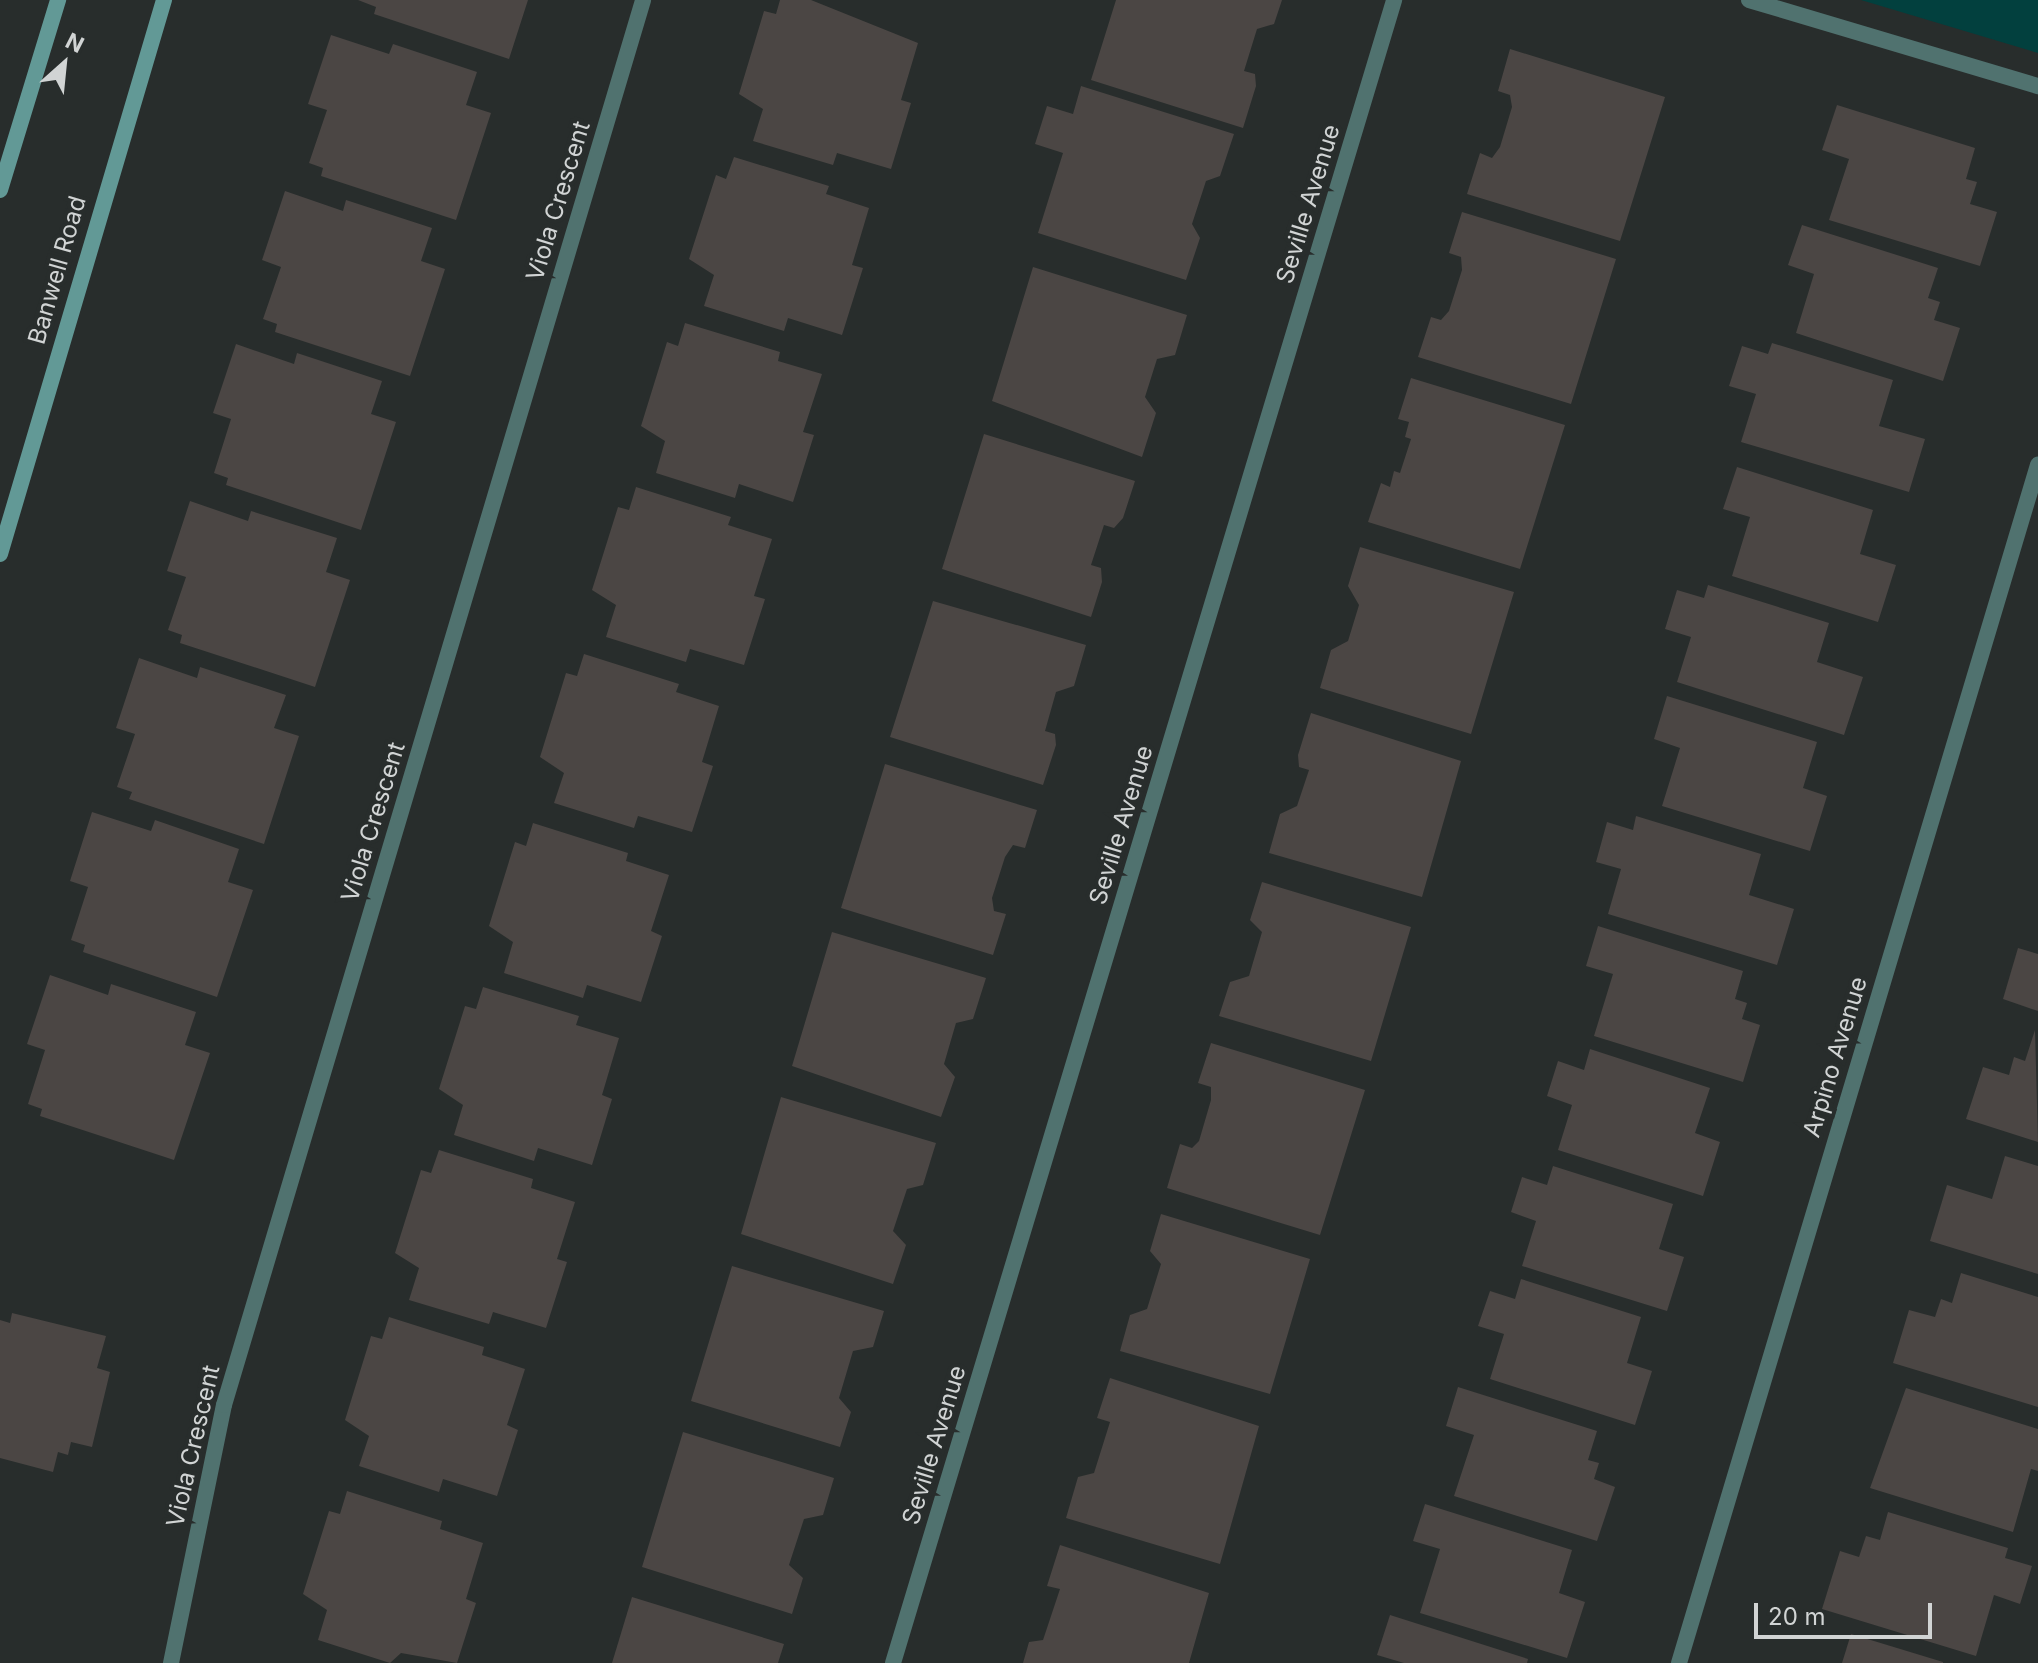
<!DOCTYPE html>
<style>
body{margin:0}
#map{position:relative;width:2038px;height:1663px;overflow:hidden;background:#282d2c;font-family:Inter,sans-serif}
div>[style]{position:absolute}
.green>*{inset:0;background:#02403e}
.building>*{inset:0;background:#4b4644}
.minor>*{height:16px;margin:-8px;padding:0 8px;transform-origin:8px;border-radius:8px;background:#50726f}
.secondary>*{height:16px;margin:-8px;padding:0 8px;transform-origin:8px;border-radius:8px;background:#629996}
span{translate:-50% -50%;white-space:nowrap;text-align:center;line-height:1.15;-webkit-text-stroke:8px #282d2c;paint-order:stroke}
.street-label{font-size:24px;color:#d1d4d4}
.north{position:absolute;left:24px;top:24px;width:80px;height:80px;-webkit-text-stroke:6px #282d2c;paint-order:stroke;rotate:27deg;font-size:22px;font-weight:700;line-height:32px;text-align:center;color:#d1d4d4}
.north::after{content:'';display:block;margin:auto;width:28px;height:36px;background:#d1d4d4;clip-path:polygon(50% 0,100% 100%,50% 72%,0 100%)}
.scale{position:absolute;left:1754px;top:1603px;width:178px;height:36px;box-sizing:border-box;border:4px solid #d1d4d4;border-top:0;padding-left:10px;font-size:24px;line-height:28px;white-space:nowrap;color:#d1d4d4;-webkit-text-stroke:6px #282d2c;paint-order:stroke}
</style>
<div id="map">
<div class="green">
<i style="clip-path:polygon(1861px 0,2038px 0,2038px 53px)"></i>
</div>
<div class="building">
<i style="clip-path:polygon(358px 0,528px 0,509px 59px,374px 14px,376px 7px)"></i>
<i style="clip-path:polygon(780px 0,811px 0,918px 43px,901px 100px,911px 103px,891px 169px,837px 153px,833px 165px,753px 141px,763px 109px,739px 94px,764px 11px,776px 14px)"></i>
<i style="clip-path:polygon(1116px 0,1282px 0,1274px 24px,1257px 29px,1244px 71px,1255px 74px,1256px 86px,1243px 128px,1091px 80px)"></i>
<i style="clip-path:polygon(331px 35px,389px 54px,393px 44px,477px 72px,466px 105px,491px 113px,456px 220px,321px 176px,323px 168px,309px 163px,327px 110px,308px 104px)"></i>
<i style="clip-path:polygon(1510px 49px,1665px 97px,1620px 241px,1467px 194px,1480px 153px,1492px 158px,1500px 147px,1512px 107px,1510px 95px,1498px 91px)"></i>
<i style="clip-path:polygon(1081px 86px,1234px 134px,1220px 176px,1206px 181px,1192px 224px,1200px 238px,1186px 280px,1038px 233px,1063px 153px,1035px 144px,1047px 106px,1073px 114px)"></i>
<i style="clip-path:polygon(1837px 105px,1975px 148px,1966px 179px,1977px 182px,1970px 204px,1997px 212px,1980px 266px,1829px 220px,1849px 159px,1822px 150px)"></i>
<i style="clip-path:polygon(734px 157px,829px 186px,826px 194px,869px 208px,852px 265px,863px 268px,842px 335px,788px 318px,784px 331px,704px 306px,714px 275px,689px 259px,716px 175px,726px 179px)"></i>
<i style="clip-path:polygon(285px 191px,343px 211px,346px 200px,432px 228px,421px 261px,445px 269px,410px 376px,275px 332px,277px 324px,263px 319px,281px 267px,262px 260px)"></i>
<i style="clip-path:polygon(1462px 212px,1616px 259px,1571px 404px,1418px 357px,1431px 317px,1441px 320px,1449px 311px,1462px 270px,1461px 257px,1449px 253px)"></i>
<i style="clip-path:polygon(1802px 225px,1938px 268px,1928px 298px,1940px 302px,1934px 320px,1960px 328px,1943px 381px,1796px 333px,1814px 274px,1788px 265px)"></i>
<i style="clip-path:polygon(1033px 267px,1187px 315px,1175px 355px,1157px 359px,1145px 397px,1156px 413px,1142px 457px,992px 401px)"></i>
<i style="clip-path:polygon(685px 323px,780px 352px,778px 361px,822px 374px,803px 432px,814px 435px,793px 502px,739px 484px,735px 498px,656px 473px,665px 441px,641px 426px,667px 342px,678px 346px)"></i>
<i style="clip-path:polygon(1772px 343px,1893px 380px,1879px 426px,1925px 439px,1909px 492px,1741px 442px,1756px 394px,1729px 386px,1742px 346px,1768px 354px)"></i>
<i style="clip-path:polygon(236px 344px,294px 364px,297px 353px,382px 381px,371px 414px,396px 422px,361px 530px,226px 485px,228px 478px,214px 473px,231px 419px,213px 413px)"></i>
<i style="clip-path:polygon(1411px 378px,1565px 425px,1520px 569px,1368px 522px,1381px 483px,1390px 487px,1394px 471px,1400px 473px,1411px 439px,1405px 437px,1409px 422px,1398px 419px)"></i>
<i style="clip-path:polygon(984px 434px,1135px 481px,1123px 518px,1114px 528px,1104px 525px,1091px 565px,1101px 568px,1102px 582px,1091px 617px,942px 569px)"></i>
<i style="clip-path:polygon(1737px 467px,1873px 510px,1860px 554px,1896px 565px,1878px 622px,1732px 576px,1750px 517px,1723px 509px)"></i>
<i style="clip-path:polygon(636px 487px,731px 517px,728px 525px,772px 539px,754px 596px,765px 599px,744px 665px,690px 649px,686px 662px,606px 637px,616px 605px,592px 590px,618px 507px,629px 510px)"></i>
<i style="clip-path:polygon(190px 501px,248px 521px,251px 511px,337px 538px,326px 572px,350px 580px,315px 687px,180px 643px,182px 635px,168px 630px,186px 577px,167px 571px)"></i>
<i style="clip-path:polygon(1360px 547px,1514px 592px,1471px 734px,1320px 688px,1331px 650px,1348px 641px,1359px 605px,1348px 586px)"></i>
<i style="clip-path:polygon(1708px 585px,1829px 623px,1817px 662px,1863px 677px,1844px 735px,1677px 682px,1691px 637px,1665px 629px,1677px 590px,1704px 598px)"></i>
<i style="clip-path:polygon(933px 601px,1086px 645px,1074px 686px,1056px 692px,1045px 731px,1055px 734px,1056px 745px,1043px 785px,890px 737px)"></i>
<i style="clip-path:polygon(584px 654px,679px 684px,676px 692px,719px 706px,702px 762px,713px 766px,692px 832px,638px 816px,634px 828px,554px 803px,564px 773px,540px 757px,566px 673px,577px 676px)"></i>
<i style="clip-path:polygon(139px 658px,197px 678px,200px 667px,286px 695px,274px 728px,299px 736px,264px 844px,129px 799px,132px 792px,117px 787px,135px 734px,116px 728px)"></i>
<i style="clip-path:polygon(1667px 696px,1817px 742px,1803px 788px,1827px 796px,1810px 851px,1662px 806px,1680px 748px,1654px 739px)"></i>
<i style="clip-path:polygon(1311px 713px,1461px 761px,1422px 897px,1269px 853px,1280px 814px,1297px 806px,1309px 770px,1299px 767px,1298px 755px)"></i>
<i style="clip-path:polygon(885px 764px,1037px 810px,1025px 848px,1013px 845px,1005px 857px,992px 898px,994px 911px,1006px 914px,993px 955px,841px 908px)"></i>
<i style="clip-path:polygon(92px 812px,151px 831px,155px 820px,239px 849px,228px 882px,253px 890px,217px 997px,83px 952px,85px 945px,71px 940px,88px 887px,70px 881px)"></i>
<i style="clip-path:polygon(1636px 816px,1761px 854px,1749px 895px,1794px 909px,1777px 965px,1608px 914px,1621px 869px,1596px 862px,1607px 822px,1633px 830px)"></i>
<i style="clip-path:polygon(533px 823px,628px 853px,626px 861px,669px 875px,651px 931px,662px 936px,641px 1002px,587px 985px,583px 998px,504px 973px,513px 942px,489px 926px,515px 842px,526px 846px)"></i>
<i style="clip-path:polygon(1262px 882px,1411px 927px,1371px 1061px,1219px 1016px,1230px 982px,1249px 976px,1262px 932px,1250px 920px)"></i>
<i style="clip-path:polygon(1598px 926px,1743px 971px,1735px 999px,1747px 1003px,1742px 1019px,1760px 1025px,1743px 1082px,1594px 1036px,1613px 974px,1586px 966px)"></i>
<i style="clip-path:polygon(832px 932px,986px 978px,973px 1019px,956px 1023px,944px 1064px,955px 1077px,941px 1117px,792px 1066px)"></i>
<i style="clip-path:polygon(2018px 948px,2038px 954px,2038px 1011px,2003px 999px)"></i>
<i style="clip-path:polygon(50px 975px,108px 995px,111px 984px,196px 1012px,185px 1045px,210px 1053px,174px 1160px,40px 1116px,42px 1109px,28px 1104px,45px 1050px,27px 1044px)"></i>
<i style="clip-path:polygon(483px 987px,579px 1016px,576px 1025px,619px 1038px,602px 1095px,612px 1099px,592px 1165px,538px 1148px,534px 1161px,454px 1135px,463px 1105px,439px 1089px,465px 1006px,476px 1009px)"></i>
<i style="clip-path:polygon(2035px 1030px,2038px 1142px,1966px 1119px,1983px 1067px,2009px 1075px,2014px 1057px,2025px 1061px)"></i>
<i style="clip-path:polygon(1211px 1043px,1365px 1090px,1320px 1235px,1167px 1188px,1180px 1144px,1192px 1148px,1199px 1141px,1211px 1100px,1211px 1087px,1198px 1083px)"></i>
<i style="clip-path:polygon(1590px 1049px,1710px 1088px,1695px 1133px,1720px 1142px,1703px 1196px,1558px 1150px,1572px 1105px,1547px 1096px,1558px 1061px,1584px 1070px)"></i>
<i style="clip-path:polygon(781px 1097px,936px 1143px,923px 1185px,907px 1189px,893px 1231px,906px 1245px,893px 1284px,741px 1234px)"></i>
<i style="clip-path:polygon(439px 1150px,533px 1179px,531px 1188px,575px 1202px,557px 1259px,567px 1262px,546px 1328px,493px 1312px,489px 1324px,409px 1300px,419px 1268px,395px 1253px,421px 1170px,431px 1173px)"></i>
<i style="clip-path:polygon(2005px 1156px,2038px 1166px,2038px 1274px,1930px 1241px,1947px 1185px,1992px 1199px)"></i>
<i style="clip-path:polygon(1553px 1166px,1673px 1204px,1659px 1249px,1684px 1257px,1667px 1311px,1522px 1266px,1536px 1221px,1511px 1212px,1522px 1177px,1547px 1185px)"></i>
<i style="clip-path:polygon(1161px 1214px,1310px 1259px,1270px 1394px,1120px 1351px,1130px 1315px,1147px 1309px,1161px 1264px,1150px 1251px)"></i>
<i style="clip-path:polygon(732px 1266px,884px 1311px,873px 1347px,853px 1351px,839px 1398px,851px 1412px,840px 1447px,691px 1401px)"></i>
<i style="clip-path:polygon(1961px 1273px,2038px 1297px,2038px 1407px,1893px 1363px,1909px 1310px,1935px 1317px,1941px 1299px,1952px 1303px)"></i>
<i style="clip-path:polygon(1521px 1279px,1641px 1317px,1627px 1363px,1652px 1371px,1635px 1425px,1490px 1379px,1504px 1334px,1478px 1326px,1490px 1291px,1515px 1299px)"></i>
<i style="clip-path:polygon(12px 1313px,106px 1336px,97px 1368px,110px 1372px,92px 1447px,71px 1442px,68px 1455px,58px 1452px,53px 1472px,0 1458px,0 1320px,10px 1323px)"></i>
<i style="clip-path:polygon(389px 1317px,484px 1347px,482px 1355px,525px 1369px,507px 1425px,518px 1430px,497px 1496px,443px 1479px,439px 1492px,359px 1466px,369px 1436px,345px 1420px,371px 1336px,382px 1339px)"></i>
<i style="clip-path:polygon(1110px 1378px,1259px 1426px,1220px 1564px,1066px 1518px,1078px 1477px,1094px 1473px,1110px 1422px,1097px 1418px)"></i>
<i style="clip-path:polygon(1458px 1387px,1597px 1431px,1588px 1460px,1599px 1463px,1594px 1479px,1615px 1487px,1597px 1541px,1454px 1496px,1474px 1435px,1446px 1426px)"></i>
<i style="clip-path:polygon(1906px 1388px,2038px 1429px,2038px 1471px,2031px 1469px,2013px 1532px,1870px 1488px)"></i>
<i style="clip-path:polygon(683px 1432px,834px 1478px,823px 1515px,804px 1519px,789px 1565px,803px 1578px,792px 1614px,642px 1567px)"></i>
<i style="clip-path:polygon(347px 1491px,442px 1521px,440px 1529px,483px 1543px,466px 1599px,476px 1603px,457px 1663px,401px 1653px,390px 1663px,318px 1640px,327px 1610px,303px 1594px,329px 1511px,340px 1514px)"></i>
<i style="clip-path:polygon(1425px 1504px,1572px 1550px,1559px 1593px,1585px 1602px,1567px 1658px,1420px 1613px,1440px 1549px,1413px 1541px)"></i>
<i style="clip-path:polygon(1888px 1512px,2008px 1548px,2005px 1558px,2032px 1566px,2020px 1604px,1994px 1595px,1976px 1656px,1822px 1609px,1840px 1551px,1859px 1557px,1866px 1536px,1880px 1540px)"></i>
<i style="clip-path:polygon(1060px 1545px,1209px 1593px,1189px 1663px,1023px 1663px,1029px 1642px,1043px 1640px,1060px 1589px,1047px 1586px)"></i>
<i style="clip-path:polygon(632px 1597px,784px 1644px,778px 1663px,612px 1663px)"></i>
<i style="clip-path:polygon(1390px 1615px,1528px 1659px,1527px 1663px,1404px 1663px,1377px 1655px)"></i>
<i style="clip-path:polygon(1851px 1634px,1943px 1662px,1943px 1663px,1842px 1663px)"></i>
</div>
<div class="minor">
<i style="left:1749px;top:0;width:302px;rotate:16.6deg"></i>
<i style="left:171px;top:1663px;width:263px;rotate:-78.4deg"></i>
<i style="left:224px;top:1405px;width:1466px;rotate:-73.39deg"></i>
<i style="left:893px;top:1663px;width:1737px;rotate:-73.23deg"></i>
<i style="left:1679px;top:1663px;width:1251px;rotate:-73.32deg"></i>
</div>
<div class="secondary">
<i style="left:0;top:190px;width:199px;rotate:-73deg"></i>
<i style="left:0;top:554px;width:578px;rotate:-73.51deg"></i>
</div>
<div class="street-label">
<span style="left:558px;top:201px;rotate:-73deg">Viola Crescent</span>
<span style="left:1308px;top:204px;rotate:-73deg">Seville Avenue</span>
<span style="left:57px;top:270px;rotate:-74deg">Banwell Road</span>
<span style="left:373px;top:822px;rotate:-73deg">Viola Crescent</span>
<span style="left:1121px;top:825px;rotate:-73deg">Seville Avenue</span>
<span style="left:1835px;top:1057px;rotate:-73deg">Arpino Avenue</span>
<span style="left:934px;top:1445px;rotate:-73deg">Seville Avenue</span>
<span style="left:193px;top:1446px;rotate:-77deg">Viola Crescent</span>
</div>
<div class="north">N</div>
<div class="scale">20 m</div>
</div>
